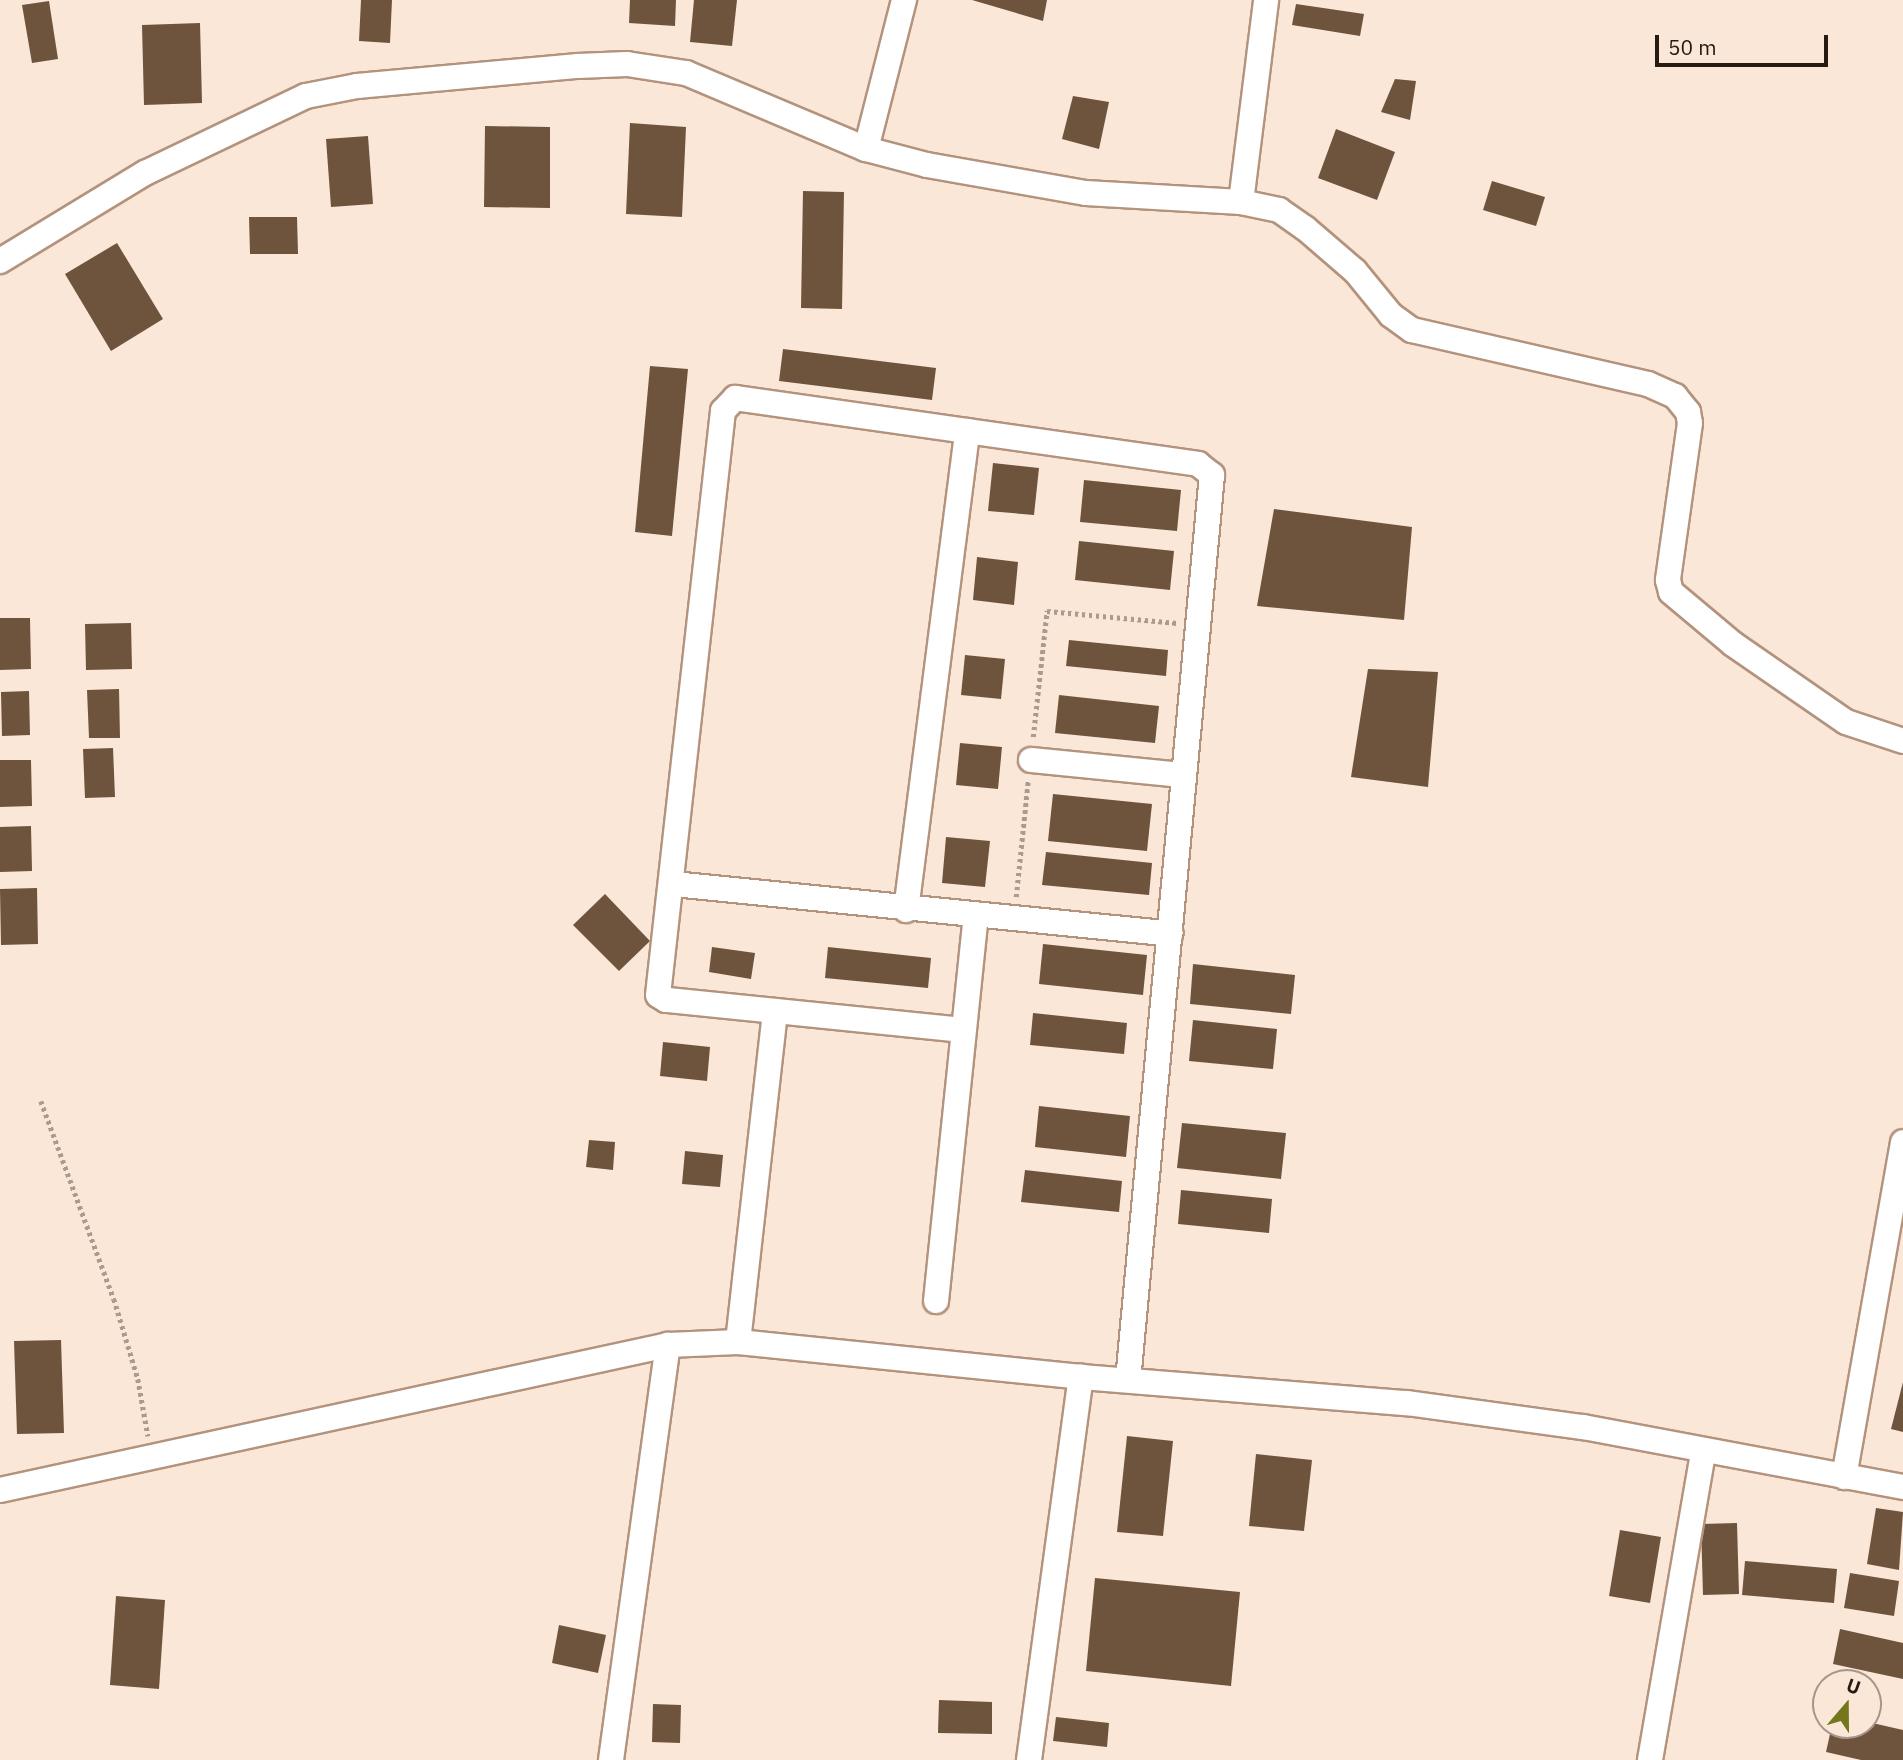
<!DOCTYPE html>
<style>
body{margin:0}
#map{position:relative;width:1903px;height:1760px;overflow:hidden;background:#fbe7d8;font-family:"IBM Plex Sans",sans-serif}
div>[style]{position:absolute}
.building>*{inset:0;background:#6f543d}
.path>*{height:4.5px;margin-top:-2.25px;transform-origin:0;background:repeating-linear-gradient(90deg,#ab9a8e 0 3.5px,transparent 0 7px)}
.roads{filter:drop-shadow(2px 0 #b3937d) drop-shadow(-2px 0 #b3937d) drop-shadow(0 2px #b3937d) drop-shadow(0 -2px #b3937d)}
.minor>*{height:24px;margin:-12px;padding:0 12px;transform-origin:12px;border-radius:12px;background:#fff}
span{translate:-50% -50%;white-space:nowrap;text-align:center;line-height:1.15;-webkit-text-stroke:7px #fbe7d8;paint-order:stroke}
.north{position:absolute;left:1812px;top:1669px;width:70px;height:70px;box-sizing:border-box;background:#fbe7d8;border:2px solid #a69589;border-radius:50%;rotate:20deg;font-size:19px;font-weight:700;line-height:28px;text-align:center;color:#261a12}
.north::after{content:'';display:block;margin:auto;width:24px;height:32px;background:#75771e;clip-path:polygon(50% 0,100% 100%,50% 72%,0 100%)}
.scale{position:absolute;left:1655px;top:35px;width:173px;height:32px;box-sizing:border-box;border:4px solid #261a12;border-top:0;padding-left:9px;font-size:21px;line-height:24px;white-space:nowrap;color:#261a12;-webkit-text-stroke:5px #fbe7d8;paint-order:stroke}
</style>
<div id="map">
<div class="building">
<i style="clip-path:polygon(361px 0,392px 0,390px 43px,359px 41px)"></i>
<i style="clip-path:polygon(630px 0,676px 0,675px 26px,629px 23px)"></i>
<i style="clip-path:polygon(694px 0,737px 0,732px 46px,690px 42px)"></i>
<i style="clip-path:polygon(972px 0,1047px 0,1043px 21px)"></i>
<i style="clip-path:polygon(49px 1px,58px 59px,32px 63px,22px 5px)"></i>
<i style="clip-path:polygon(1296px 4px,1364px 14px,1360px 36px,1292px 25px)"></i>
<i style="clip-path:polygon(200px 23px,202px 103px,144px 105px,142px 25px)"></i>
<i style="clip-path:polygon(1395px 79px,1416px 81px,1410px 120px,1381px 112px)"></i>
<i style="clip-path:polygon(1073px 96px,1109px 102px,1099px 149px,1062px 139px)"></i>
<i style="clip-path:polygon(630px 123px,686px 127px,682px 217px,626px 214px)"></i>
<i style="clip-path:polygon(485px 126px,550px 127px,550px 208px,484px 207px)"></i>
<i style="clip-path:polygon(1336px 129px,1395px 152px,1377px 200px,1318px 178px)"></i>
<i style="clip-path:polygon(368px 136px,373px 204px,331px 207px,326px 139px)"></i>
<i style="clip-path:polygon(1492px 181px,1545px 197px,1536px 226px,1483px 210px)"></i>
<i style="clip-path:polygon(803px 191px,844px 192px,842px 309px,801px 308px)"></i>
<i style="clip-path:polygon(249px 217px,297px 217px,298px 254px,250px 254px)"></i>
<i style="clip-path:polygon(117px 243px,163px 319px,111px 351px,65px 274px)"></i>
<i style="clip-path:polygon(783px 349px,936px 368px,932px 400px,779px 381px)"></i>
<i style="clip-path:polygon(650px 366px,688px 369px,672px 536px,635px 532px)"></i>
<i style="clip-path:polygon(993px 463px,1039px 468px,1034px 515px,988px 511px)"></i>
<i style="clip-path:polygon(1084px 480px,1181px 490px,1177px 531px,1080px 522px)"></i>
<i style="clip-path:polygon(1274px 509px,1412px 527px,1404px 620px,1257px 606px)"></i>
<i style="clip-path:polygon(1079px 541px,1174px 551px,1170px 590px,1075px 580px)"></i>
<i style="clip-path:polygon(977px 557px,1018px 562px,1014px 605px,973px 600px)"></i>
<i style="clip-path:polygon(0 618px,30px 618px,31px 669px,0 670px)"></i>
<i style="clip-path:polygon(131px 623px,132px 669px,86px 670px,85px 624px)"></i>
<i style="clip-path:polygon(1069px 640px,1168px 650px,1166px 676px,1066px 666px)"></i>
<i style="clip-path:polygon(965px 655px,1005px 659px,1001px 699px,961px 695px)"></i>
<i style="clip-path:polygon(1368px 669px,1438px 672px,1428px 787px,1351px 777px)"></i>
<i style="clip-path:polygon(119px 689px,120px 738px,89px 738px,87px 690px)"></i>
<i style="clip-path:polygon(29px 691px,30px 735px,2px 736px,1px 692px)"></i>
<i style="clip-path:polygon(1059px 695px,1159px 706px,1155px 743px,1055px 733px)"></i>
<i style="clip-path:polygon(960px 743px,1002px 747px,998px 789px,956px 785px)"></i>
<i style="clip-path:polygon(113px 748px,115px 797px,85px 798px,83px 749px)"></i>
<i style="clip-path:polygon(0 760px,31px 760px,32px 806px,0 807px)"></i>
<i style="clip-path:polygon(1053px 794px,1152px 804px,1147px 851px,1048px 841px)"></i>
<i style="clip-path:polygon(31px 826px,32px 871px,0 872px,0 827px)"></i>
<i style="clip-path:polygon(946px 837px,990px 841px,985px 887px,942px 883px)"></i>
<i style="clip-path:polygon(1046px 852px,1152px 863px,1149px 895px,1042px 885px)"></i>
<i style="clip-path:polygon(37px 888px,38px 944px,1px 945px,0 889px)"></i>
<i style="clip-path:polygon(605px 894px,650px 941px,619px 971px,573px 925px)"></i>
<i style="clip-path:polygon(1043px 944px,1147px 955px,1143px 995px,1039px 984px)"></i>
<i style="clip-path:polygon(712px 947px,755px 953px,751px 979px,709px 972px)"></i>
<i style="clip-path:polygon(828px 947px,931px 958px,928px 988px,825px 978px)"></i>
<i style="clip-path:polygon(1193px 964px,1295px 975px,1291px 1014px,1190px 1004px)"></i>
<i style="clip-path:polygon(1033px 1013px,1127px 1023px,1124px 1054px,1030px 1045px)"></i>
<i style="clip-path:polygon(1193px 1020px,1277px 1029px,1273px 1069px,1189px 1061px)"></i>
<i style="clip-path:polygon(663px 1042px,710px 1047px,707px 1081px,660px 1076px)"></i>
<i style="clip-path:polygon(1039px 1106px,1130px 1116px,1126px 1157px,1035px 1147px)"></i>
<i style="clip-path:polygon(1182px 1123px,1286px 1133px,1281px 1179px,1177px 1168px)"></i>
<i style="clip-path:polygon(589px 1140px,615px 1142px,613px 1170px,586px 1167px)"></i>
<i style="clip-path:polygon(685px 1151px,723px 1155px,720px 1187px,682px 1184px)"></i>
<i style="clip-path:polygon(1025px 1170px,1122px 1181px,1119px 1212px,1021px 1202px)"></i>
<i style="clip-path:polygon(1181px 1190px,1272px 1199px,1269px 1233px,1178px 1224px)"></i>
<i style="clip-path:polygon(61px 1340px,64px 1433px,17px 1434px,14px 1341px)"></i>
<i style="clip-path:polygon(1903px 1382px,1903px 1432px,1891px 1429px)"></i>
<i style="clip-path:polygon(1127px 1436px,1173px 1441px,1163px 1536px,1117px 1532px)"></i>
<i style="clip-path:polygon(1256px 1454px,1312px 1460px,1304px 1531px,1249px 1526px)"></i>
<i style="clip-path:polygon(1876px 1508px,1903px 1512px,1899px 1570px,1867px 1564px)"></i>
<i style="clip-path:polygon(1737px 1523px,1739px 1594px,1703px 1595px,1701px 1524px)"></i>
<i style="clip-path:polygon(1620px 1530px,1661px 1537px,1650px 1603px,1609px 1596px)"></i>
<i style="clip-path:polygon(1745px 1561px,1837px 1569px,1834px 1603px,1742px 1595px)"></i>
<i style="clip-path:polygon(1850px 1573px,1899px 1581px,1894px 1616px,1844px 1608px)"></i>
<i style="clip-path:polygon(1095px 1578px,1240px 1592px,1231px 1686px,1086px 1671px)"></i>
<i style="clip-path:polygon(116px 1596px,165px 1600px,159px 1689px,110px 1685px)"></i>
<i style="clip-path:polygon(559px 1625px,606px 1635px,598px 1673px,552px 1663px)"></i>
<i style="clip-path:polygon(1840px 1629px,1903px 1643px,1903px 1679px,1833px 1664px)"></i>
<i style="clip-path:polygon(939px 1700px,992px 1702px,992px 1734px,938px 1733px)"></i>
<i style="clip-path:polygon(653px 1704px,681px 1705px,680px 1743px,652px 1742px)"></i>
<i style="clip-path:polygon(1056px 1717px,1109px 1723px,1107px 1747px,1053px 1741px)"></i>
<i style="clip-path:polygon(1868px 1722px,1903px 1730px,1903px 1760px,1861px 1760px,1826px 1752px,1832px 1725px)"></i>
</div>
<div class="path">
<i style="left:1033px;top:737px;width:127px;rotate:-83.7deg"></i>
<i style="left:1047px;top:611px;width:131px;rotate:5.3deg"></i>
<i style="left:1016px;top:897px;width:117px;rotate:-84.1deg"></i>
<i style="left:41px;top:1101px;width:211px;rotate:69.8deg"></i>
<i style="left:114px;top:1299px;width:84px;rotate:73.3deg"></i>
<i style="left:138px;top:1379px;width:58px;rotate:80deg"></i>
</div>
<div class="roads">
<div class="minor">
<i style="left:866px;top:149px;width:154px;rotate:-75.7deg"></i>
<i style="left:1241px;top:202px;width:39px;rotate:12deg"></i>
<i style="left:1279px;top:210px;width:32px;rotate:35deg"></i>
<i style="left:1305px;top:228px;width:66px;rotate:40.7deg"></i>
<i style="left:1355px;top:271px;width:57px;rotate:50.7deg"></i>
<i style="left:1391px;top:315px;width:26px;rotate:36deg"></i>
<i style="left:1412px;top:330px;width:242px;rotate:12.9deg"></i>
<i style="left:1648px;top:384px;width:30px;rotate:24deg"></i>
<i style="left:1675px;top:396px;width:21px;rotate:51deg"></i>
<i style="left:1688px;top:412px;width:11px;rotate:80deg"></i>
<i style="left:1690px;top:423px;width:159px;rotate:98deg"></i>
<i style="left:1668px;top:580px;width:12px;rotate:76deg"></i>
<i style="left:1671px;top:592px;width:81px;rotate:40deg"></i>
<i style="left:1733px;top:644px;width:137px;rotate:34.6deg"></i>
<i style="left:1846px;top:722px;width:60px;rotate:18.4deg"></i>
<i style="left:0;top:261px;width:170px;rotate:-31.3deg"></i>
<i style="left:145px;top:173px;width:178px;rotate:-25.6deg"></i>
<i style="left:306px;top:96px;width:52px;rotate:-11.1deg"></i>
<i style="left:357px;top:86px;width:222px;rotate:-5.2deg"></i>
<i style="left:578px;top:66px;width:49px;rotate:-2.3deg"></i>
<i style="left:627px;top:64px;width:60px;rotate:8.7deg"></i>
<i style="left:686px;top:73px;width:195px;rotate:22.9deg"></i>
<i style="left:866px;top:149px;width:63px;rotate:14.7deg"></i>
<i style="left:927px;top:165px;width:161px;rotate:10deg"></i>
<i style="left:1086px;top:193px;width:155px;rotate:3.3deg"></i>
<i style="left:1241px;top:202px;width:204px;rotate:-82.9deg"></i>
<i style="left:1031px;top:760px;width:152px;rotate:5.7deg"></i>
<i style="left:673px;top:884px;width:500px;rotate:5.7deg"></i>
<i style="left:906px;top:910px;width:483px;rotate:-82.7deg"></i>
<i style="left:963px;top:1030px;width:299px;rotate:-174.2deg"></i>
<i style="left:666px;top:1000px;width:9px;rotate:-148deg"></i>
<i style="left:658px;top:995px;width:588px;rotate:-83.65deg"></i>
<i style="left:723px;top:411px;width:18px;rotate:-47deg"></i>
<i style="left:735px;top:398px;width:468px;rotate:8.1deg"></i>
<i style="left:1198px;top:464px;width:18px;rotate:38deg"></i>
<i style="left:1212px;top:475px;width:909px;rotate:95.3deg"></i>
<i style="left:936px;top:1301px;width:387px;rotate:-84.1deg"></i>
<i style="left:738px;top:1342px;width:333px;rotate:-83.6deg"></i>
<i style="left:1844px;top:1477px;width:340px;rotate:-80deg"></i>
<i style="left:0;top:1490px;width:684px;rotate:-12.25deg"></i>
<i style="left:668px;top:1345px;width:70px;rotate:-2.5deg"></i>
<i style="left:738px;top:1342px;width:345px;rotate:5.8deg"></i>
<i style="left:1081px;top:1377px;width:327px;rotate:4.6deg"></i>
<i style="left:1407px;top:1403px;width:178px;rotate:7.8deg"></i>
<i style="left:1583px;top:1427px;width:326px;rotate:10.6deg"></i>
<i style="left:611px;top:1760px;width:419px;rotate:-82.2deg"></i>
<i style="left:1029px;top:1760px;width:387px;rotate:-82.3deg"></i>
<i style="left:1650px;top:1760px;width:313px;rotate:-80.2deg"></i>
</div>
</div>
<div class="north">U</div>
<div class="scale">50 m</div>
</div>
